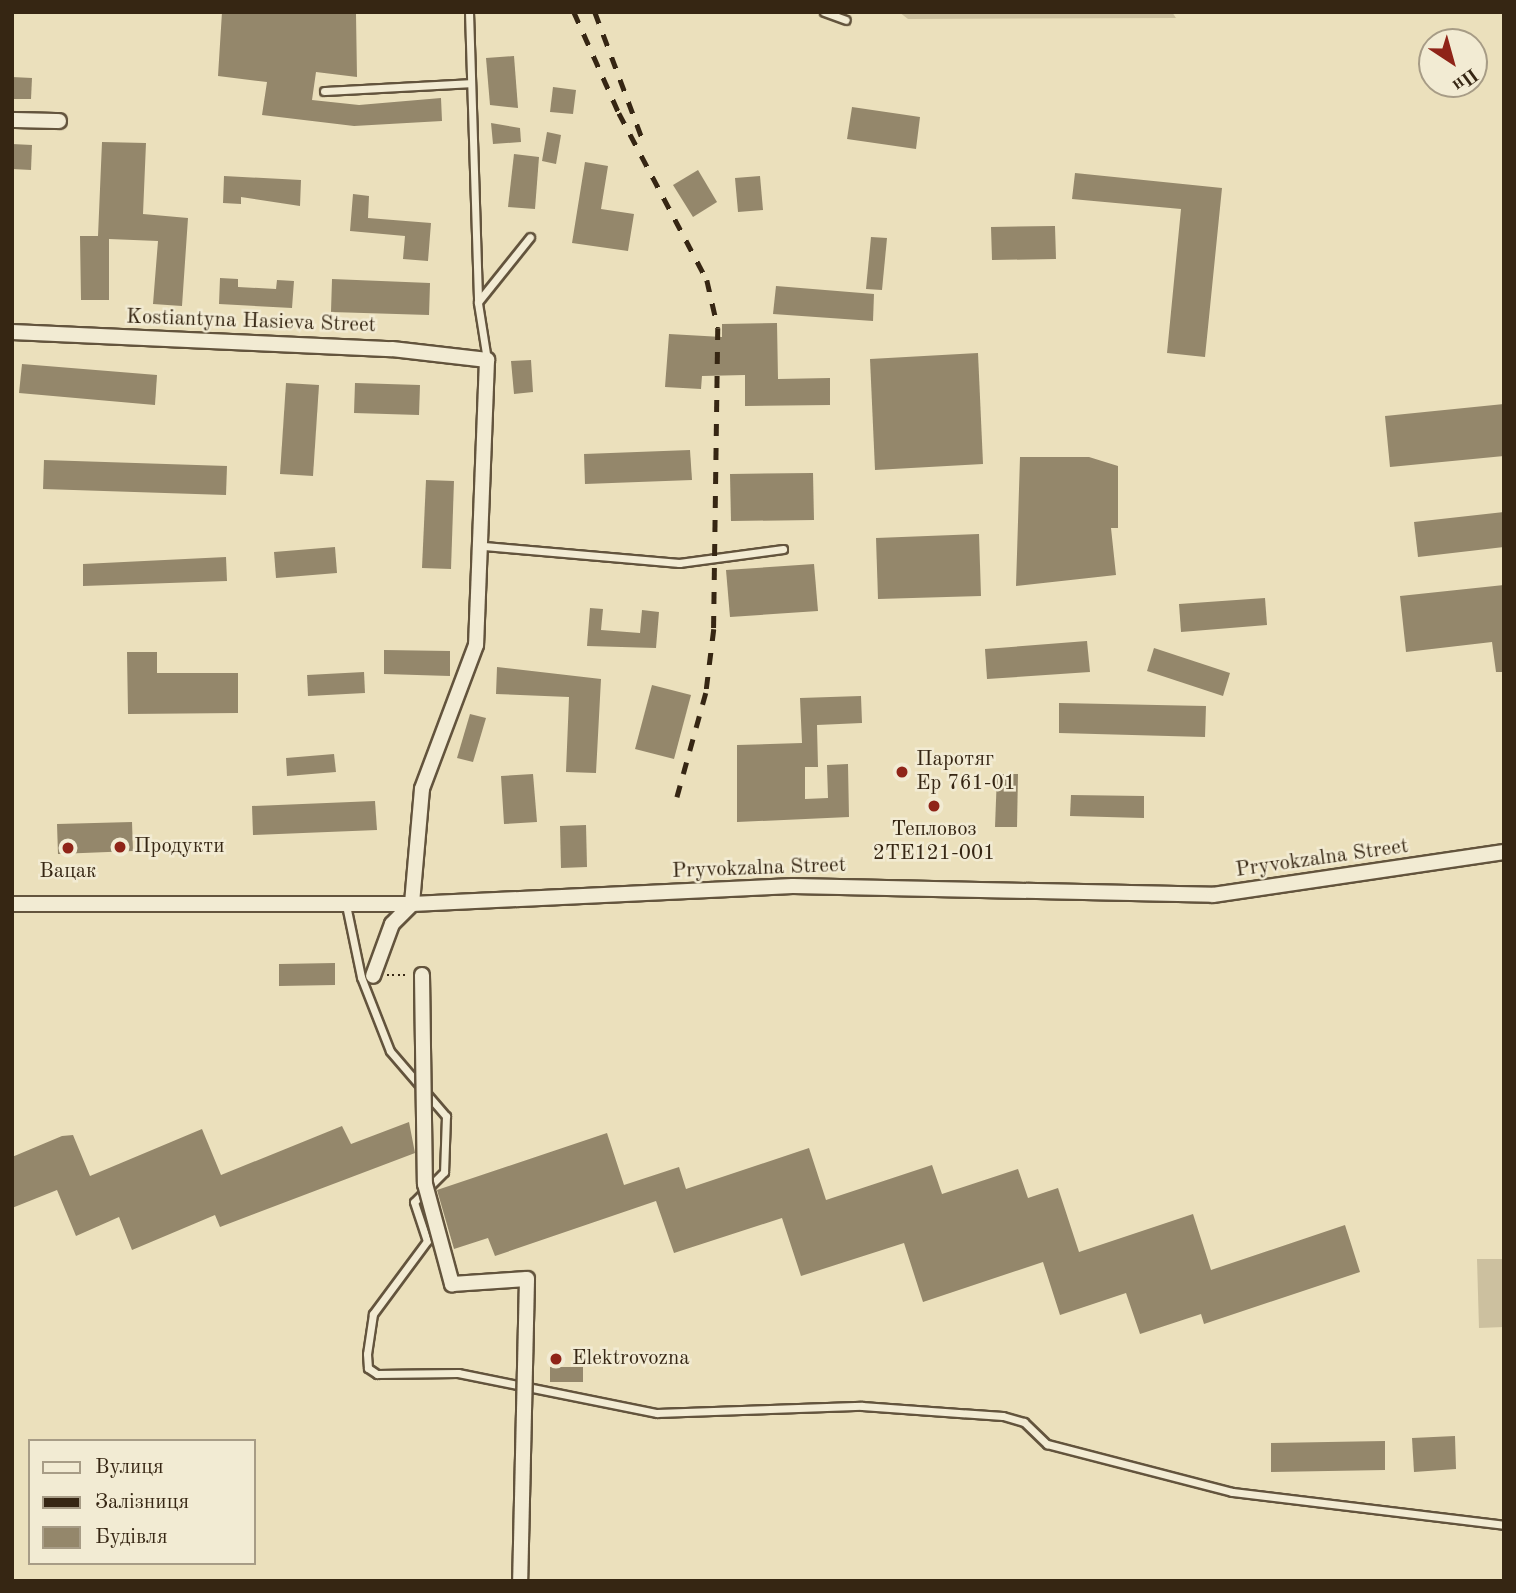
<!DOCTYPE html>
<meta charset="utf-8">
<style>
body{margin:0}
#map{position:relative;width:1516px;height:1593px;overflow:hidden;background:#ebe0bc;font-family:"Old Standard TT",serif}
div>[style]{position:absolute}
.green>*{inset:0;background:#ccc09f}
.building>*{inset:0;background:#94876b}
.path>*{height:2.5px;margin-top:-1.25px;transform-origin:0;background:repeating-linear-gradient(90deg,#362613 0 2px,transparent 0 5.5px)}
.roads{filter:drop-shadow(2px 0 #63543d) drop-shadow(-2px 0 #63543d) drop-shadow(0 2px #63543d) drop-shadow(0 -2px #63543d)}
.lane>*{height:7px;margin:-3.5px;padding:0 3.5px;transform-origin:3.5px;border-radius:3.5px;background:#f2ebd3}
.street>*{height:14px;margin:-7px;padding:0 7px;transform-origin:7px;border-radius:7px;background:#f2ebd3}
.rail>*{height:4.5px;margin-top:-2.25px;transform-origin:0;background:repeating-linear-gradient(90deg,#362613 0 12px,transparent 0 24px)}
.bridges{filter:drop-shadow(2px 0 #63543d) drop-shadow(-2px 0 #63543d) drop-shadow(0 2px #63543d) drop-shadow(0 -2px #63543d)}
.street-bridge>*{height:14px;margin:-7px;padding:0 7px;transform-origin:7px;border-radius:7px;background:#f2ebd3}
.dots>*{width:19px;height:19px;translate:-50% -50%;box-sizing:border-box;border:4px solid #f2ebd3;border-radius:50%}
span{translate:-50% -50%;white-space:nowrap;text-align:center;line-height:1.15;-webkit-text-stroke:5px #f2ebd3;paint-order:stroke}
.street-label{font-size:21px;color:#362613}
.poi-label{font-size:21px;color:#362613}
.left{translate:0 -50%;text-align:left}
.frame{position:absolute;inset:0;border:14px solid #362613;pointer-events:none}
.legend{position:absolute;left:28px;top:1439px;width:228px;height:126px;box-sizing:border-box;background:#f2ebd3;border:2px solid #a79c86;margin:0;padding:9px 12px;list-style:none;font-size:21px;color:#362613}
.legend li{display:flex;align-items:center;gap:14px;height:35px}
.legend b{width:35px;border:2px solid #a79c86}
.north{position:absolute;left:1418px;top:28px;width:70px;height:70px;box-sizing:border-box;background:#f2ebd3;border:2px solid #a79c86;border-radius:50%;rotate:144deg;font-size:19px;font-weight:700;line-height:28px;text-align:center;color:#362613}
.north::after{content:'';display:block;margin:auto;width:24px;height:32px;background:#8f2418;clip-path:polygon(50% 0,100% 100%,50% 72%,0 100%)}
</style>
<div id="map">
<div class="green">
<i style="clip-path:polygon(899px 12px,1172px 12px,1176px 18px,908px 19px)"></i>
<i style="clip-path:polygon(1477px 1259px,1504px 1259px,1504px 1327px,1479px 1328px)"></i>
</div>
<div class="building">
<i style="clip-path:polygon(222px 12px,356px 14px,357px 77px,316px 72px,312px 100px,359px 105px,441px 98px,442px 121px,354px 126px,262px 115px,267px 82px,218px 76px)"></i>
<i style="clip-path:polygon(514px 56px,518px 108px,490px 105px,486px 58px)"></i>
<i style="clip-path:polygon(12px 77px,32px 78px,31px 99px,12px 99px)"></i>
<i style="clip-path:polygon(553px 87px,576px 90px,573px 114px,550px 112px)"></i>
<i style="clip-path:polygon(852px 107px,920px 117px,916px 149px,847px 139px)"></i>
<i style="clip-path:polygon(491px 123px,520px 128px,521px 142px,493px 144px)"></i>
<i style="clip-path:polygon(547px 132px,561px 135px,556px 164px,542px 161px)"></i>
<i style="clip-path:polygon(102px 142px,146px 143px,143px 214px,188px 218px,182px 306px,153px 304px,158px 241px,109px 239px,109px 300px,81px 300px,80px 236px,98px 236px)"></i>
<i style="clip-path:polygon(12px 144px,32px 145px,31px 170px,12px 169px)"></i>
<i style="clip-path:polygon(514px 154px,539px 157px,535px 209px,508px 207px)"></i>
<i style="clip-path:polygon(585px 162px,608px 166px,601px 209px,634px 214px,628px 251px,572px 243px)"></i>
<i style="clip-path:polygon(698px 170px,717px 202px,693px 217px,673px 185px)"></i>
<i style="clip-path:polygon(1075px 173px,1222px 188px,1205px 357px,1167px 353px,1181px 209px,1072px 199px)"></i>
<i style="clip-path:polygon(224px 176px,301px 180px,300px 206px,241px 197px,241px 204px,223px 203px)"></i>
<i style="clip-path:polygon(760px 176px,763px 210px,738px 212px,735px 178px)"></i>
<i style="clip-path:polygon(353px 194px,369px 196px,368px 218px,431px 223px,428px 261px,403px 259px,405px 236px,350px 231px)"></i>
<i style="clip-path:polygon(1055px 226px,1056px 259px,992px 260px,991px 227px)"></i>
<i style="clip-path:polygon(871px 237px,887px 238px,882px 290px,866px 289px)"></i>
<i style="clip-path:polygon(220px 278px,238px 279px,238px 287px,276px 289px,277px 280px,294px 281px,292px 308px,219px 304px)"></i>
<i style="clip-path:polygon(332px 279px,430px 283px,429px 315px,331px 312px)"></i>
<i style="clip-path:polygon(776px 286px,874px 294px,873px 321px,773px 314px)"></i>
<i style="clip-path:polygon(777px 323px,778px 379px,830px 378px,830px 405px,745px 406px,745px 375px,702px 376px,701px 389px,665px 387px,669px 334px,722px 337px,722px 324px)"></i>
<i style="clip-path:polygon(978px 353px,983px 464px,875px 470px,870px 359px)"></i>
<i style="clip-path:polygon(531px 360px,533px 392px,514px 394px,511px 361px)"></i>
<i style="clip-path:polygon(22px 364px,157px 375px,155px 405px,19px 393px)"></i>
<i style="clip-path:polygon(286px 383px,319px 385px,313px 476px,280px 474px)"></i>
<i style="clip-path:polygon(355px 383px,420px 385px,419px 415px,354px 413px)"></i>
<i style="clip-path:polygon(1504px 404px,1504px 456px,1390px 467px,1385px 416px)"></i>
<i style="clip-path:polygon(690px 450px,692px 480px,585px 484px,584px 454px)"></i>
<i style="clip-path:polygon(1020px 457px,1089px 457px,1118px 466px,1118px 528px,1111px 528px,1116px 575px,1016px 586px)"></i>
<i style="clip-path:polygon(44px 460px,227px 466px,226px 495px,43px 489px)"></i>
<i style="clip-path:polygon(813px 473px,814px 520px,731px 521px,730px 474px)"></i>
<i style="clip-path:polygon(426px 480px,454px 481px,451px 569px,422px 568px)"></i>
<i style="clip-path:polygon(1504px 512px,1504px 547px,1418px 557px,1414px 522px)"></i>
<i style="clip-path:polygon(979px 534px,981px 596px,878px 599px,876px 538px)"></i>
<i style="clip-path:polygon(335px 547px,337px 573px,276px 578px,274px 552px)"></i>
<i style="clip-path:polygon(226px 557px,227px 581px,83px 586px,83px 564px)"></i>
<i style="clip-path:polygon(814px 564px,818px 611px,730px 617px,726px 570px)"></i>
<i style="clip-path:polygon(1504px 585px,1504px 672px,1496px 672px,1492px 642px,1406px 652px,1400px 596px)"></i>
<i style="clip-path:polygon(1265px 598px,1267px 625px,1181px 632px,1179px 604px)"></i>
<i style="clip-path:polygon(590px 608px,603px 609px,601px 630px,640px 633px,642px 610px,659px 612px,656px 648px,587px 646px)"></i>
<i style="clip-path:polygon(1087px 641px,1090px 672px,987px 679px,985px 649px)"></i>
<i style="clip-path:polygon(1154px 648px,1230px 673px,1223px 696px,1147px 671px)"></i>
<i style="clip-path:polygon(384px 650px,450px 651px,450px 676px,384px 674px)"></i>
<i style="clip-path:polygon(127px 652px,157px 652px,157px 673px,238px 673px,238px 713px,128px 714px)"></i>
<i style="clip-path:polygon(497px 667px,601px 679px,596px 773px,566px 772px,569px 697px,496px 694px)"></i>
<i style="clip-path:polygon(364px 672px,365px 693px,308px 696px,307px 675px)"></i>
<i style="clip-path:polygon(652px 685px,691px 695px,674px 759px,635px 749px)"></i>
<i style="clip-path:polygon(861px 696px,862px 723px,817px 725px,818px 767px,805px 767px,805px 799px,828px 798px,827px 765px,848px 764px,849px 817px,737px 822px,737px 745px,802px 743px,800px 698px)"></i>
<i style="clip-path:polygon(1059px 703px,1206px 706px,1205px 737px,1059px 733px)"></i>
<i style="clip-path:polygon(470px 714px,486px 718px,473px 762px,457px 758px)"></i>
<i style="clip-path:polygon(334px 754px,336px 772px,287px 776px,286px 758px)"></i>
<i style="clip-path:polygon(533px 774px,537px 822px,504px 824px,501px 776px)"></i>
<i style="clip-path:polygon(997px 774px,1018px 774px,1017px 827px,995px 827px)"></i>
<i style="clip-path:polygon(1071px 795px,1144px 796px,1144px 818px,1070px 816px)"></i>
<i style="clip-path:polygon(375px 801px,377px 830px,253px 835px,252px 806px)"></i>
<i style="clip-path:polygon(132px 822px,133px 851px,58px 854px,57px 824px)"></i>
<i style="clip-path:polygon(586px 825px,587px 867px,561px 868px,560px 826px)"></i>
<i style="clip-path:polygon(335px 963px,335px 985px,279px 986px,279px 964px)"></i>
<i style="clip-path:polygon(409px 1122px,415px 1153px,220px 1227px,215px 1215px,132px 1250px,119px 1217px,76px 1236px,57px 1190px,12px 1208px,12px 1157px,62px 1136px,73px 1135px,90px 1176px,202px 1129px,221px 1175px,342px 1126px,351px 1144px)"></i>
<i style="clip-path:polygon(607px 1133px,624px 1185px,679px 1167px,686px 1189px,809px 1148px,826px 1200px,932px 1165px,942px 1194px,1018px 1169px,1028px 1198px,1058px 1188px,1079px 1252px,1193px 1214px,1211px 1270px,1345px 1225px,1360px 1272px,1204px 1324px,1201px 1314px,1140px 1334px,1126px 1293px,1060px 1315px,1043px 1262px,923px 1302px,904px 1243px,801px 1276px,782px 1218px,674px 1253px,656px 1201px,495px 1256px,488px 1238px,454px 1249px,437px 1190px)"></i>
<i style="clip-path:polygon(550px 1367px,583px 1367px,583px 1382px,550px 1382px)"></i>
<i style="clip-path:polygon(1455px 1436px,1456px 1469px,1414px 1472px,1412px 1438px)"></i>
<i style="clip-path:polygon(1385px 1441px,1385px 1470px,1271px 1472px,1271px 1443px)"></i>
</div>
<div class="path">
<i style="left:387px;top:975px;width:21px"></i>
</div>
<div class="roads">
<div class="lane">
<i style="left:469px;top:12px;width:291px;rotate:88.2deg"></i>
<i style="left:478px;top:303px;width:58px;rotate:81deg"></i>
<i style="left:824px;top:12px;width:23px;rotate:20deg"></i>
<i style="left:324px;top:91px;width:146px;rotate:-3.1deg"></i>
<i style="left:478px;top:302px;width:83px;rotate:-51.3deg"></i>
<i style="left:484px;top:546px;width:196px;rotate:5deg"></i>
<i style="left:679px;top:563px;width:105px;rotate:-7.7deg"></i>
<i style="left:346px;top:905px;width:74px;rotate:78.2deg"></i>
<i style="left:361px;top:977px;width:79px;rotate:68.6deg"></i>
<i style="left:390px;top:1051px;width:86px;rotate:49.3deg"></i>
<i style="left:446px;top:1116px;width:56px;rotate:92deg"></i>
<i style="left:444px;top:1172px;width:42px;rotate:135deg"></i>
<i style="left:414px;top:1202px;width:41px;rotate:71.6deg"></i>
<i style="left:427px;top:1241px;width:91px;rotate:126.5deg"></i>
<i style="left:373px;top:1314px;width:40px;rotate:98.5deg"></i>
<i style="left:367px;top:1354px;width:14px;rotate:86deg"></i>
<i style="left:368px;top:1368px;width:11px;rotate:34deg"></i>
<i style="left:377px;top:1374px;width:81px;rotate:-0.7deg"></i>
<i style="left:458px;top:1373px;width:203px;rotate:11.4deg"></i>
<i style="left:657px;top:1413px;width:205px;rotate:-2deg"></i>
<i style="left:862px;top:1406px;width:141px;rotate:4.1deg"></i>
<i style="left:1003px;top:1416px;width:22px;rotate:16deg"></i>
<i style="left:1024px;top:1422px;width:32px;rotate:44deg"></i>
<i style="left:1047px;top:1444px;width:191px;rotate:14.5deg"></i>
<i style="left:1232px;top:1492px;width:274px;rotate:6.9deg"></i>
</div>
<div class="street">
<i style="left:12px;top:120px;width:47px;rotate:1.2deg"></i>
<i style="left:12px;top:332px;width:380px;rotate:2.6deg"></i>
<i style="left:392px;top:349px;width:96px;rotate:6.6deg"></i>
<i style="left:487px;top:360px;width:285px;rotate:92.2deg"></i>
<i style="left:476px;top:645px;width:154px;rotate:110.6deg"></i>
<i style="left:422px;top:789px;width:115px;rotate:95deg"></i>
<i style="left:412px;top:904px;width:28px;rotate:135deg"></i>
<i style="left:392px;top:924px;width:55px;rotate:110.1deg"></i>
<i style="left:12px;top:904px;width:400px"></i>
<i style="left:412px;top:904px;width:381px;rotate:-2.7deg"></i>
<i style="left:793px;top:886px;width:420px;rotate:1.2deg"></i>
<i style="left:1213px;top:895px;width:294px;rotate:-8.4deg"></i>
</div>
</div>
<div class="rail">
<i style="left:574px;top:12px;width:111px;rotate:66deg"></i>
<i style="left:619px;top:113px;width:189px;rotate:62.2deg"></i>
<i style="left:707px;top:280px;width:49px;rotate:77.1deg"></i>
<i style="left:718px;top:328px;width:301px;rotate:90.8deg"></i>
<i style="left:714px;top:629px;width:64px;rotate:97.1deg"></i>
<i style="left:706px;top:693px;width:116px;rotate:105.5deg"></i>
<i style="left:595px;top:12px;width:143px;rotate:69.5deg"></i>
</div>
<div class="bridges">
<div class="street-bridge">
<i style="left:422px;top:975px;width:209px;rotate:89.2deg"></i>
<i style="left:425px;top:1184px;width:104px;rotate:74.9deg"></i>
<i style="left:452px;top:1284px;width:75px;rotate:-3.8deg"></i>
<i style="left:527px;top:1279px;width:302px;rotate:91.3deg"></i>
</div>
</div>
<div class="dots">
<i style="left:902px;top:772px;background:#8f2418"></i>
<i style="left:934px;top:806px;background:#8f2418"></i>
<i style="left:120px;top:847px;background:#8f2418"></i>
<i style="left:68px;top:848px;background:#8f2418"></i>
<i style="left:556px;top:1359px;background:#8f2418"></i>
</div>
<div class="street-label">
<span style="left:251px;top:322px;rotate:2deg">Kostiantyna Hasieva Street</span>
<span style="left:1322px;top:859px;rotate:-8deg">Pryvokzalna Street</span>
<span style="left:759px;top:869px;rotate:-2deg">Pryvokzalna Street</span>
</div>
<div class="poi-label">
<span class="left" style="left:916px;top:772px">Паротяг<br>Ер 761-01</span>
<span style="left:934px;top:842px">Тепловоз<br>2ТЕ121-001</span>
<span class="left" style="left:134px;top:847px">Продукти</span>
<span style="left:68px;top:872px">Вацак</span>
<span class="left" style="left:572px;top:1359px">Elektrovozna</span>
</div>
<div class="frame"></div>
<ul class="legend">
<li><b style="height:9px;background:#f2ebd3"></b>Вулиця</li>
<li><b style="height:9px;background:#362613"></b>Залізниця</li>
<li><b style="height:19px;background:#94876b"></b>Будівля</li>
</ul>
<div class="north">Пн</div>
</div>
